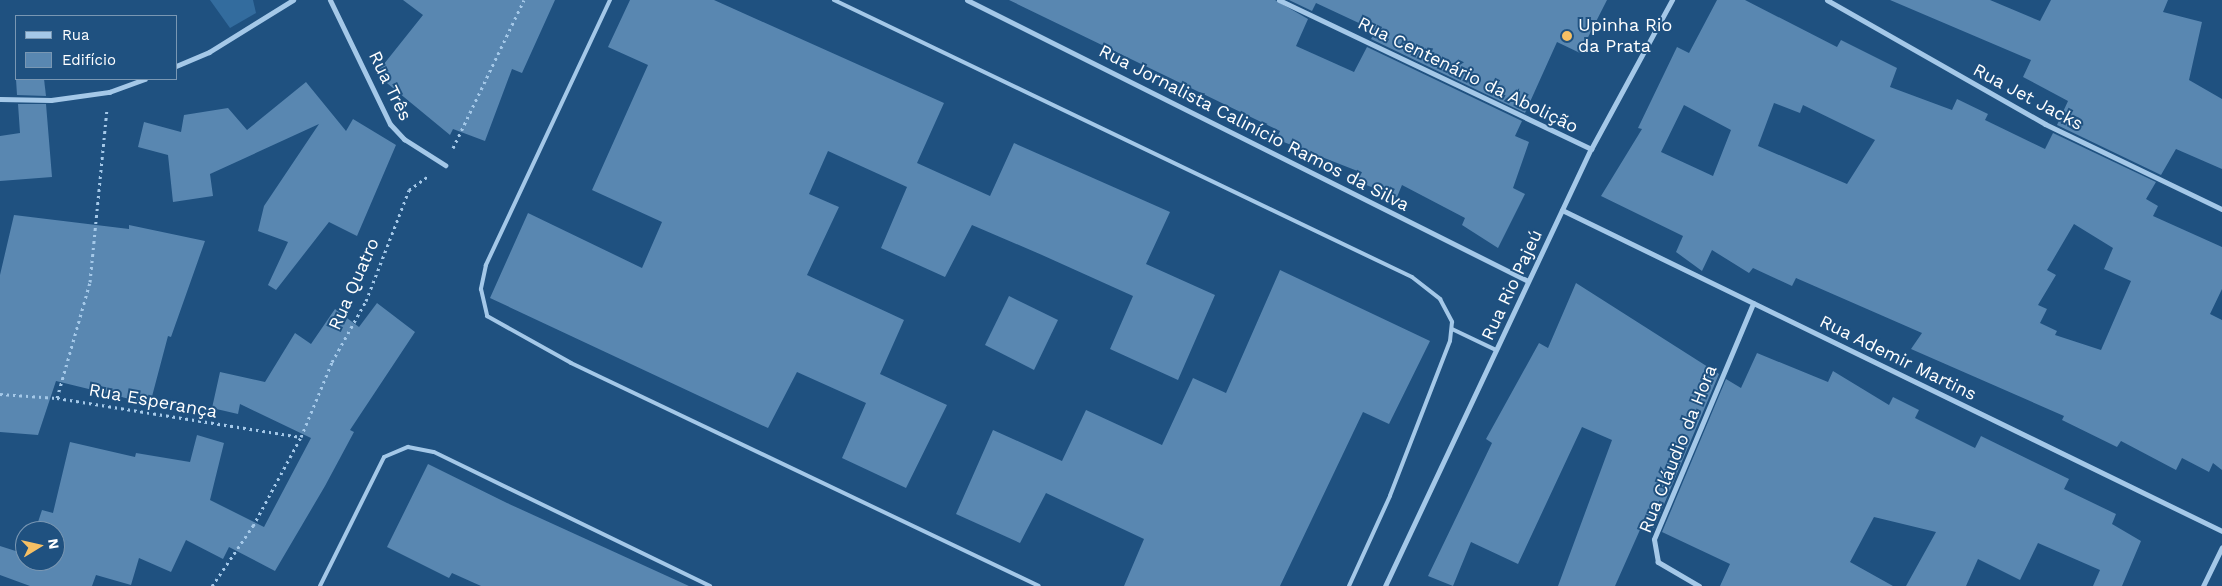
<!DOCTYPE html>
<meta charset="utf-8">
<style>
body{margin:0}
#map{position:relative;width:2222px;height:586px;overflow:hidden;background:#1f5180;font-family:"Work Sans",sans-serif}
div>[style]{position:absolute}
.green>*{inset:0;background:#336c9e}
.building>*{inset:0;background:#5987b1}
.path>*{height:3px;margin-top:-1.5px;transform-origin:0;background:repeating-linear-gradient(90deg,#a4c8e8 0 2.5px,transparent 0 6.5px)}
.service>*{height:4px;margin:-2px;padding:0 2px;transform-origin:2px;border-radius:2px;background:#a4c8e8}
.minor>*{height:5px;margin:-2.5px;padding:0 2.5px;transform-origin:2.5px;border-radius:2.5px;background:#a4c8e8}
.dots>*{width:14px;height:14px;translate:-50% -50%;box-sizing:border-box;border:2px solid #1f5180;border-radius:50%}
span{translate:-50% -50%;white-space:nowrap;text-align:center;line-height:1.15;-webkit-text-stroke:4px #1f5180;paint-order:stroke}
.poi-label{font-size:18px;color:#fff}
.left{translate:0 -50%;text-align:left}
.street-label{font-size:18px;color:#fff}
.legend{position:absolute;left:15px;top:15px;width:162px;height:65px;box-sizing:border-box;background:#1f5180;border:1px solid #7997b3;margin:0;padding:6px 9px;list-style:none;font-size:15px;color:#fff}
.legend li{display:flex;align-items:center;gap:10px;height:25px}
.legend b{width:25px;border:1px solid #7997b3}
.north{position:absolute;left:15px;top:521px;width:50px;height:50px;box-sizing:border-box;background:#1f5180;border:1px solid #7997b3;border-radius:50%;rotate:81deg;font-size:14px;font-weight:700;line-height:20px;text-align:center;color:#fff}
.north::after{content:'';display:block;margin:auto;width:18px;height:22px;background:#f6c064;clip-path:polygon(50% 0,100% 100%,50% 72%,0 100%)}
</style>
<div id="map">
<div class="green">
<i style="clip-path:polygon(210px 0,253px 0,256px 13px,230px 28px)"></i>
</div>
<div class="building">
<i style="clip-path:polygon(403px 0,555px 0,522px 73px,512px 69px,485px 141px,453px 129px,450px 135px,376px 74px,423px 15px)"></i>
<i style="clip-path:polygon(630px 0,714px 0,944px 103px,917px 163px,990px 196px,1014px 143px,1170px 212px,1146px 264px,1215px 295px,1178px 380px,1110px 349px,1133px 296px,1042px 255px,972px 225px,945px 277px,881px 248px,907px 187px,828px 151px,809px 194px,839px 207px,807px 275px,904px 320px,880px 374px,947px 405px,906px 488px,842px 458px,866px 403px,797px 372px,768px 428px,490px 298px,528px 213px,642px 268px,662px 222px,592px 190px,648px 65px,608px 47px)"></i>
<i style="clip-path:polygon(1009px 0,1275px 0,1308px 19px,1296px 46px,1354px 72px,1367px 47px,1522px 121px,1515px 136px,1529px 142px,1513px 188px,1525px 194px,1498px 248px,1462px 225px,1465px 218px,1402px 185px,1397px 197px,1356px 181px,1360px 172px,1276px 139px,1280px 131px)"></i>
<i style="clip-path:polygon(1289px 0,1607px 0,1580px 53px,1557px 42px,1525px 113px,1371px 39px,1376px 31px,1316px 3px,1312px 11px)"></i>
<i style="clip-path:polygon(evenodd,1717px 0,1745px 0,1837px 47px,1841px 40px,1897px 68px,1890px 87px,1952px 110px,1957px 99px,1988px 114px,1985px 120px,2045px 149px,2053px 133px,2156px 182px,2146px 199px,2158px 206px,2153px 216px,2222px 247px,2222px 289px,2210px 314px,2222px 320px,2222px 470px,2213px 463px,2209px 472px,2182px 458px,2176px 470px,2121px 441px,2117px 447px,2062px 420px,2064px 416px,1911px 349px,1922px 333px,1796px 278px,1792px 286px,1753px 268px,1749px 273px,1712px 250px,1702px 271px,1676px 252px,1683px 236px,1601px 196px,1642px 129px,1638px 128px,1677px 47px,1689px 53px,1717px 0,1774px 103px,1800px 113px,1803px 105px,1875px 140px,1847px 184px,1758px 146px,1774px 103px,1717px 0,1684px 105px,1731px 130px,1713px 176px,1661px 152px,1684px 105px,1717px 0,2074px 224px,2113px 248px,2104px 269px,2131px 281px,2101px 350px,2055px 335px,2057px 331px,2040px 323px,2047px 309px,2038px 305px,2056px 275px,2047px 270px,2074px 224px)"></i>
<i style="clip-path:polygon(1890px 0,1990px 0,2040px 21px,2051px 0,2168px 0,2163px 12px,2202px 22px,2189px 80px,2222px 99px,2222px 169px,2176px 149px,2161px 175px,2057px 125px,2068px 101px,2023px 77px,2031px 60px)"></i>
<i style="clip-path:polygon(16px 79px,44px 79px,46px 96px,17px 95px)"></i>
<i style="clip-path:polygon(306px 82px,346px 131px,353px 119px,396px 145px,357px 236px,329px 222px,276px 290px,268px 285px,288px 242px,258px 231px,264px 206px,319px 124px,210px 174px,213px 196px,173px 202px,168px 155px,138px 147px,144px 122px,181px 132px,184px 115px,228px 108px,247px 130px)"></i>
<i style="clip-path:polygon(18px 104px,46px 104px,52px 177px,0 181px,0 136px,20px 133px)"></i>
<i style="clip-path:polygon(14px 215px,129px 229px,129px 225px,205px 241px,171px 337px,168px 336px,150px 404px,56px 381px,38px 435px,0 432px,0 275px)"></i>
<i style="clip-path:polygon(1280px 270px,1430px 341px,1389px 424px,1363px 412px,1280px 586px,1124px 586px,1144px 539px,1046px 493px,1020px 543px,956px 514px,993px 430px,1062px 461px,1086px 410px,1162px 445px,1193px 378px,1226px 393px)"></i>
<i style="clip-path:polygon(1576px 283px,1719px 374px,1654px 528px,1643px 523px,1615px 586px,1558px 586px,1612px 440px,1582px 427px,1518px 564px,1471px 542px,1453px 586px,1428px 576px,1492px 443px,1486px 439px,1539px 343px,1548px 348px)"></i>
<i style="clip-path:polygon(1009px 296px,1058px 320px,1034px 370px,985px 345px)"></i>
<i style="clip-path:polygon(377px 303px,415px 332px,350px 430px,354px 432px,325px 486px,275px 571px,229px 547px,223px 559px,186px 540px,171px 572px,139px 558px,131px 585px,96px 575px,92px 586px,30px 586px,0 575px,0 546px,25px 554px,25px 561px,55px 561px,55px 531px,35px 531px,42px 510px,53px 513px,70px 442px,135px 457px,136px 453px,190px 462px,197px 435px,224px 443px,210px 500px,264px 527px,311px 438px,240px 404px,238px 414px,212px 408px,220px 372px,265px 382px,295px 333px,311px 344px,335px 309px,359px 327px)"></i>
<i style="clip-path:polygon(1757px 353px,1828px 382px,1833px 371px,1889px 405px,1893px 397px,1919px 410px,1915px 418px,1975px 448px,1981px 436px,2069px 479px,2064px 489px,2116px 514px,2112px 524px,2141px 541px,2122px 586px,2093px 586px,2100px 570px,2038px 543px,2020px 580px,1978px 559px,1966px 586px,1906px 586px,1936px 532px,1874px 517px,1850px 562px,1893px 586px,1720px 586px,1730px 564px,1662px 532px,1726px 379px,1741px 388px)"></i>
<i style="clip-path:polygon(428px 464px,507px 503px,689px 586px,481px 586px,452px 573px,449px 578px,387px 547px)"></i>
</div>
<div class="path">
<i style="left:453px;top:148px;width:164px;rotate:-64.4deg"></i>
<i style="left:0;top:394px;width:57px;rotate:4deg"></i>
<i style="left:57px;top:398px;width:247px;rotate:9.1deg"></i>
<i style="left:57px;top:398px;width:121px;rotate:-74.1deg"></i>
<i style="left:90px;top:282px;width:173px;rotate:-84.4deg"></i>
<i style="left:212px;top:586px;width:73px;rotate:-55.7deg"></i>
<i style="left:253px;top:526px;width:101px;rotate:-61.7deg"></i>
<i style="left:301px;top:437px;width:81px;rotate:-67.5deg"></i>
<i style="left:332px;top:362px;width:70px;rotate:-60.9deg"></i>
<i style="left:366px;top:301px;width:119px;rotate:-68.8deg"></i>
<i style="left:409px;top:190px;width:24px;rotate:-36deg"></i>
</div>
<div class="service">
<i style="left:610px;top:0;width:293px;rotate:115.1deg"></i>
<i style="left:486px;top:265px;width:25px;rotate:102deg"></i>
<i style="left:481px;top:289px;width:28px;rotate:77deg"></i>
<i style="left:487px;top:316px;width:96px;rotate:29.2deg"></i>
<i style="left:571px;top:363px;width:518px;rotate:25.48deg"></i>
<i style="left:834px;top:0;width:641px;rotate:25.61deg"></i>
<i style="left:1412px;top:277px;width:36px;rotate:38deg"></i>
<i style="left:1440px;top:299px;width:26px;rotate:62deg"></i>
<i style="left:1452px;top:322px;width:19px;rotate:96deg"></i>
<i style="left:1450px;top:341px;width:166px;rotate:111.2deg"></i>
<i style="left:1390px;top:496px;width:99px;rotate:114.5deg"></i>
<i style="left:1452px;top:329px;width:49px;rotate:25.5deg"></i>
<i style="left:320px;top:586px;width:144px;rotate:-63.6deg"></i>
<i style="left:384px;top:457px;width:26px;rotate:-23deg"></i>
<i style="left:408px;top:447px;width:26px;rotate:11deg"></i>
<i style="left:434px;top:452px;width:307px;rotate:25.9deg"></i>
</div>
<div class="minor">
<i style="left:330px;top:0;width:138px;rotate:64.2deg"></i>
<i style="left:390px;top:124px;width:21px;rotate:47deg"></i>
<i style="left:404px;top:139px;width:49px;rotate:32.4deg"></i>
<i style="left:967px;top:0;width:627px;rotate:26.61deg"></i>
<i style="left:1279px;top:0;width:346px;rotate:25.5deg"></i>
<i style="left:1827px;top:0;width:251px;rotate:29.6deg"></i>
<i style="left:2045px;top:124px;width:196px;rotate:25.7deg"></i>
<i style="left:176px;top:66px;width:36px;rotate:-23deg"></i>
<i style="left:209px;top:52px;width:99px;rotate:-31.8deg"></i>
<i style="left:0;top:99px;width:51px;rotate:1.1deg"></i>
<i style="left:51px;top:100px;width:59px;rotate:-7.9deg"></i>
<i style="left:109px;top:92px;width:38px;rotate:-20deg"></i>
<i style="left:1562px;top:210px;width:734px;rotate:25.94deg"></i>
<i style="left:1385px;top:586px;width:483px;rotate:-64.8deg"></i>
<i style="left:1591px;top:149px;width:170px;rotate:-61.5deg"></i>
<i style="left:1699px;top:586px;width:48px;rotate:-149.7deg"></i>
<i style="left:1658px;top:562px;width:23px;rotate:-100deg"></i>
<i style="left:1654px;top:539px;width:256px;rotate:-67.2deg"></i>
<i style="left:2203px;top:586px;width:43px;rotate:-64deg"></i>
</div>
<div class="dots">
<i style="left:1567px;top:36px;background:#f6c064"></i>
</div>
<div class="poi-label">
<span class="left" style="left:1578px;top:36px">Upinha Rio<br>da Prata</span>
</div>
<div class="street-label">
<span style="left:1468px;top:75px;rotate:26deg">Rua Centenário da Abolição</span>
<span style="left:390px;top:86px;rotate:64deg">Rua Três</span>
<span style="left:2028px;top:97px;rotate:28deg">Rua Jet Jacks</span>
<span style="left:1254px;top:128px;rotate:27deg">Rua Jornalista Calinício Ramos da Silva</span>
<span style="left:354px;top:284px;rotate:-66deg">Rua Quatro</span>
<span style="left:1512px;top:285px;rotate:-65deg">Rua Rio Pajeú</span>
<span style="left:1898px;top:358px;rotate:26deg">Rua Ademir Martins</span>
<span style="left:153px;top:401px;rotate:10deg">Rua Esperança</span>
<span style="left:1678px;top:449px;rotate:-68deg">Rua Cláudio da Hora</span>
</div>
<ul class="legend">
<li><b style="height:6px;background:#a4c8e8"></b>Rua</li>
<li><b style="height:14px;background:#5987b1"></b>Edifício</li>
</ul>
<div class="north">N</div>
</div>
